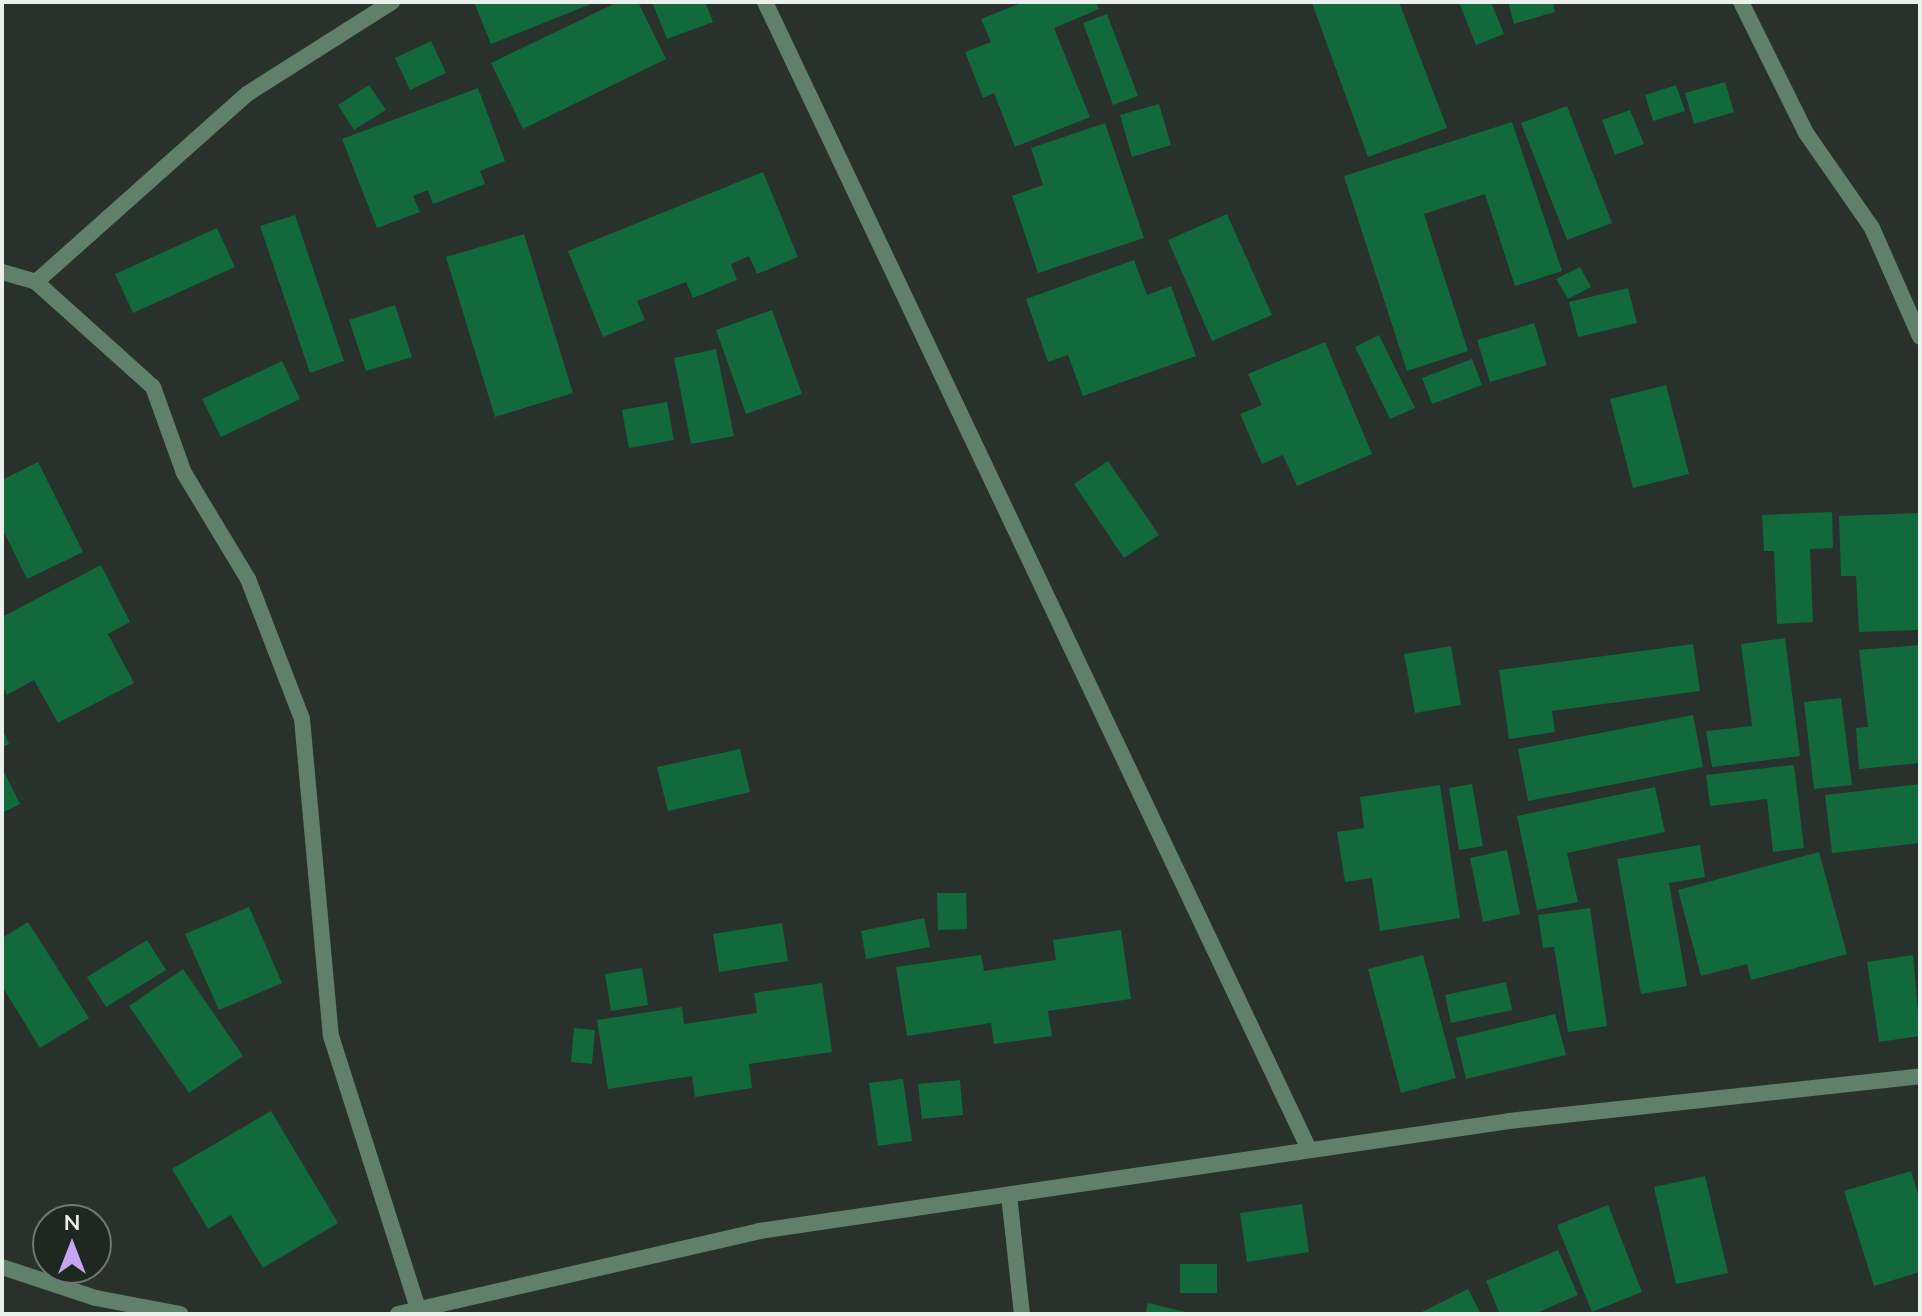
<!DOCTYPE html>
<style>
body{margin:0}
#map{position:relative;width:1922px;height:1316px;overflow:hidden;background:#28312b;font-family:Mulish,sans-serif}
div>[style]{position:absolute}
.building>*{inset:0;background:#12693b}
.minor>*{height:16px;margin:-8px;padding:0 8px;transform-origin:8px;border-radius:8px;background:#61806a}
span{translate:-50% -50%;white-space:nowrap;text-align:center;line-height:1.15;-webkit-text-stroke:6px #1f2721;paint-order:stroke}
.frame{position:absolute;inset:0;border:4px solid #eaf0ec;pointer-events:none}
.north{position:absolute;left:32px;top:1204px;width:80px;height:80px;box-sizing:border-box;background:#1f2721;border:2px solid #707772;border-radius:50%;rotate:0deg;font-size:22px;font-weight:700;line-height:32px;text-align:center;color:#eaf0ec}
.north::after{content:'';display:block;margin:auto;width:28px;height:36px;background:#c7a6f0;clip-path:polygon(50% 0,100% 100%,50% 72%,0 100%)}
</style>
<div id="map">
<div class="building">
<i style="clip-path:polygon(474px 2px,596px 2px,491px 44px)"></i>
<i style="clip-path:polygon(618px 2px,638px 2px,666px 59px,523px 129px,491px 63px)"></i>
<i style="clip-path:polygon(652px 2px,705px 2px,713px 22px,667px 39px)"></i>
<i style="clip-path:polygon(1024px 2px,1096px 2px,1099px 9px,1054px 28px,1090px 117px,1015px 147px,994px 93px,983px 98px,965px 52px,991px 42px,981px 19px)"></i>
<i style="clip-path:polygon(1399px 2px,1447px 128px,1368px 157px,1312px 3px)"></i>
<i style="clip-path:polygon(1459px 2px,1491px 2px,1504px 34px,1476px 45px)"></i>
<i style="clip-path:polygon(1508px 2px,1553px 2px,1555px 12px,1514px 24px)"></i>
<i style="clip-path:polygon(1107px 14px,1138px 96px,1113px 105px,1083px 23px)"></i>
<i style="clip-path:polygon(431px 41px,446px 73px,410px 90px,395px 58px)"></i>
<i style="clip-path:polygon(1725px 82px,1734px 112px,1694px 124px,1685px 93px)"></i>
<i style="clip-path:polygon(369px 85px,386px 110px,354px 130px,338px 105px)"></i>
<i style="clip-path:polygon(1676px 85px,1685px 111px,1653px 121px,1645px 95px)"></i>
<i style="clip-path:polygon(478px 88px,505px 161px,480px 171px,485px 184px,433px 204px,428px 190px,413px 196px,420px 212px,377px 228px,342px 139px)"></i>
<i style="clip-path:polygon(1159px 104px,1171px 145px,1132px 157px,1120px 115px)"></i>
<i style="clip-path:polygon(1567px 106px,1612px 223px,1567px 240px,1521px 123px)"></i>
<i style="clip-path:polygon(1630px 110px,1644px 144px,1615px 155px,1602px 120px)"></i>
<i style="clip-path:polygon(1512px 122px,1562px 271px,1515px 286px,1485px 194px,1424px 214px,1468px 351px,1407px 371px,1344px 176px)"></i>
<i style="clip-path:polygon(1105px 123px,1144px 238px,1038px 273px,1012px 196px,1043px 185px,1031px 148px)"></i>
<i style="clip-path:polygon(763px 172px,798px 257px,757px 274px,749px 256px,731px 264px,737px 280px,693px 298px,686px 282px,637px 301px,645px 320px,603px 337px,568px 251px)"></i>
<i style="clip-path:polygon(1227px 214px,1272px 315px,1212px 341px,1168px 240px)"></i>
<i style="clip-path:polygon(295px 215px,344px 361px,310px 373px,260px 226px)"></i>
<i style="clip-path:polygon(217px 228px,235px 267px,133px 313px,115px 274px)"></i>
<i style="clip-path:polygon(524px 234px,573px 393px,495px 417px,446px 257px)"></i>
<i style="clip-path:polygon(1134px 260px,1147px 295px,1171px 286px,1196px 356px,1083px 396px,1068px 355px,1048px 362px,1026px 299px)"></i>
<i style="clip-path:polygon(1580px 267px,1591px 287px,1568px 299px,1556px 279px)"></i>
<i style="clip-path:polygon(1628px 288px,1637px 323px,1578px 337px,1569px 302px)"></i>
<i style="clip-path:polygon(395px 305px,412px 357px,366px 371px,349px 320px)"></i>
<i style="clip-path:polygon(772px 310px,802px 394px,746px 414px,716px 330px)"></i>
<i style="clip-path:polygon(1534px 323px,1547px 365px,1490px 382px,1477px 340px)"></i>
<i style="clip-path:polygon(1379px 335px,1415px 408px,1390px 419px,1355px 347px)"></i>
<i style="clip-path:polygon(1325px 342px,1372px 454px,1297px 486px,1283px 455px,1262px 464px,1240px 414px,1262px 405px,1248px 374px)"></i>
<i style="clip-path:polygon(716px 349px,734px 436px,691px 444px,674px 358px)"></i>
<i style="clip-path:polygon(1472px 359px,1482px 385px,1432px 404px,1422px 378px)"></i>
<i style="clip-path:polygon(282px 361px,300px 399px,221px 437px,202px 399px)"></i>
<i style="clip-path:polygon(1666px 385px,1689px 474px,1633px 488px,1610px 399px)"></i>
<i style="clip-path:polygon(667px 402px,674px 440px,629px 448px,622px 410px)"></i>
<i style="clip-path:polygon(1108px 461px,1159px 535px,1124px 558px,1074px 484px)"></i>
<i style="clip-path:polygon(38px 462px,83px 552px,27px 579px,2px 528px,2px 480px)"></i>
<i style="clip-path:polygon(1832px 512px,1833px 548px,1810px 549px,1813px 622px,1777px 624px,1774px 551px,1764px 551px,1762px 515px)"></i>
<i style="clip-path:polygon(1920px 513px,1920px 630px,1859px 632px,1856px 576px,1841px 576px,1839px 516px)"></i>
<i style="clip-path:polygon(101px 565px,130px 622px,108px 634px,134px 683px,58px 723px,34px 680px,7px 695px,2px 685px,2px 617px)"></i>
<i style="clip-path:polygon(1785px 638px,1800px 756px,1712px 767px,1706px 731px,1752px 726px,1741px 644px)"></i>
<i style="clip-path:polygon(1693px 644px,1700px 691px,1552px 711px,1555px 732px,1509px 739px,1499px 670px)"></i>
<i style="clip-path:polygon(1920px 645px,1920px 763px,1859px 769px,1856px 728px,1868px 727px,1859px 650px)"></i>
<i style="clip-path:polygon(1451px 646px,1461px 705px,1415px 713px,1404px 654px)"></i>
<i style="clip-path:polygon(1841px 698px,1852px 785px,1814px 789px,1804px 702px)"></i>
<i style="clip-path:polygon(1693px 715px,1703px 767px,1528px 801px,1518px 749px)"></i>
<i style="clip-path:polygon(2px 728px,9px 744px,2px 747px)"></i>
<i style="clip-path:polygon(740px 749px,750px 792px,668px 811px,657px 767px)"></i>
<i style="clip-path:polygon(1794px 765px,1804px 848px,1773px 852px,1767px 799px,1710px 806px,1706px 775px)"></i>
<i style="clip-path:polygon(2px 768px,20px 804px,2px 813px)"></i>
<i style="clip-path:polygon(1472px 784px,1483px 846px,1459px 850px,1449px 788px)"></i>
<i style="clip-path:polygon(1920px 784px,1920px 843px,1832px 853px,1825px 795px)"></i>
<i style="clip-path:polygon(1440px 785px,1460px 918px,1380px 931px,1372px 878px,1345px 882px,1337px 832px,1364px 828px,1360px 797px)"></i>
<i style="clip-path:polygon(1655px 787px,1665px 832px,1567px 853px,1578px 902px,1537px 910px,1517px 816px)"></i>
<i style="clip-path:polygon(1700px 845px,1705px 877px,1669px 883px,1687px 986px,1641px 994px,1617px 859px)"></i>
<i style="clip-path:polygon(1507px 850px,1520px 914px,1483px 922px,1470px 858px)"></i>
<i style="clip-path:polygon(1819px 852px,1847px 954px,1751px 980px,1747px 964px,1701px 976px,1678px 890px)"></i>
<i style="clip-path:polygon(937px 893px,966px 893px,967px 929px,938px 930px)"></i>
<i style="clip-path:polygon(249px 907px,282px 983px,219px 1010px,185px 934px)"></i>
<i style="clip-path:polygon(1590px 908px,1607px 1026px,1568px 1032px,1554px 947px,1543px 948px,1538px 915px)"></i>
<i style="clip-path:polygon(924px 918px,930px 947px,866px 959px,861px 931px)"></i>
<i style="clip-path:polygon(28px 922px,89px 1018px,40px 1048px,2px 986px,2px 938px)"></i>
<i style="clip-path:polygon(782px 923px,788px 961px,719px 972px,713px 934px)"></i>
<i style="clip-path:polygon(1121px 930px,1131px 999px,1048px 1011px,1052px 1036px,994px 1044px,991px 1023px,907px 1036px,896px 967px,981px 955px,984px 971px,1056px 960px,1053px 940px)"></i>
<i style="clip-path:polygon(147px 940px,166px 970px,106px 1007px,87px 977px)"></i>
<i style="clip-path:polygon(1423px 955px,1456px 1078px,1401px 1093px,1368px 969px)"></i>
<i style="clip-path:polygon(1913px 955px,1920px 1036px,1879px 1042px,1867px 962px)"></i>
<i style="clip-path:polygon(642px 968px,648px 1005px,611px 1011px,605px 974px)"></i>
<i style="clip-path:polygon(183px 969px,243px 1056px,189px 1093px,129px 1006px)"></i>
<i style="clip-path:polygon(1506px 982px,1512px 1010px,1451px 1023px,1445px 995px)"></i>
<i style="clip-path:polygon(822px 983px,832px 1052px,749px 1064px,752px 1088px,695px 1097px,692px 1076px,608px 1089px,597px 1020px,682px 1007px,684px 1024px,757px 1013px,754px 993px)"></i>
<i style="clip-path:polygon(1555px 1014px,1566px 1055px,1466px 1079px,1456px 1038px)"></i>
<i style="clip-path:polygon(574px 1028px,595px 1030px,592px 1064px,571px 1062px)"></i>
<i style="clip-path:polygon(903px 1079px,912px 1141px,878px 1146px,869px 1083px)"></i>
<i style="clip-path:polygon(960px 1080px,963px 1115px,922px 1119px,918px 1084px)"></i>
<i style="clip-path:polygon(271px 1111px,338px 1223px,263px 1268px,231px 1215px,208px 1229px,172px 1169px)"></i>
<i style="clip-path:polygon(1911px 1171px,1920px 1201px,1920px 1272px,1874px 1286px,1844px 1191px)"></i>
<i style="clip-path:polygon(1705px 1176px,1728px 1273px,1676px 1284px,1654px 1187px)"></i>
<i style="clip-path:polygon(1302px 1204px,1309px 1252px,1247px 1262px,1240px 1213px)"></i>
<i style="clip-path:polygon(1608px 1205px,1642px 1292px,1592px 1312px,1557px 1225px)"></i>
<i style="clip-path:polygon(1558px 1250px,1578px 1295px,1534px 1314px,1500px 1314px,1486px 1281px)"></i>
<i style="clip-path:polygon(1180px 1264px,1217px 1264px,1217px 1293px,1180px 1293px)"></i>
<i style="clip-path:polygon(1468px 1289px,1481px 1314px,1418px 1314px)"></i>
<i style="clip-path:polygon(1148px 1303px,1190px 1313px,1190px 1314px,1145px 1314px)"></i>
</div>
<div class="minor">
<i style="left:765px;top:2px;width:1269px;rotate:64.63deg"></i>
<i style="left:1741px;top:2px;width:146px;rotate:63.6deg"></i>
<i style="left:1806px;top:133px;width:116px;rotate:55.2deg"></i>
<i style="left:1872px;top:228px;width:119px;rotate:66.2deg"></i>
<i style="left:2px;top:272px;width:35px;rotate:16deg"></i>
<i style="left:36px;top:282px;width:157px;rotate:41.9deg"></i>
<i style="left:153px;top:387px;width:91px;rotate:70.2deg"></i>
<i style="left:184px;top:473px;width:124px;rotate:58.9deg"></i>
<i style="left:248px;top:579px;width:150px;rotate:68.9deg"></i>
<i style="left:302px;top:719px;width:318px;rotate:84.8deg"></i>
<i style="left:331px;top:1036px;width:289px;rotate:72.3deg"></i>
<i style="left:36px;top:282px;width:283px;rotate:-41.7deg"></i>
<i style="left:247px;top:94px;width:172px;rotate:-32.4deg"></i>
<i style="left:1009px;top:1195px;width:120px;rotate:83.8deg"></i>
<i style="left:2px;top:1267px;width:99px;rotate:18.3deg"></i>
<i style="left:96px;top:1298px;width:86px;rotate:10.8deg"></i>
<i style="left:398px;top:1314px;width:370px;rotate:-12.9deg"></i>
<i style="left:759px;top:1231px;width:758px;rotate:-8.34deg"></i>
<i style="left:1509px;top:1121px;width:413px;rotate:-6.2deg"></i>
</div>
<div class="frame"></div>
<div class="north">N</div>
</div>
